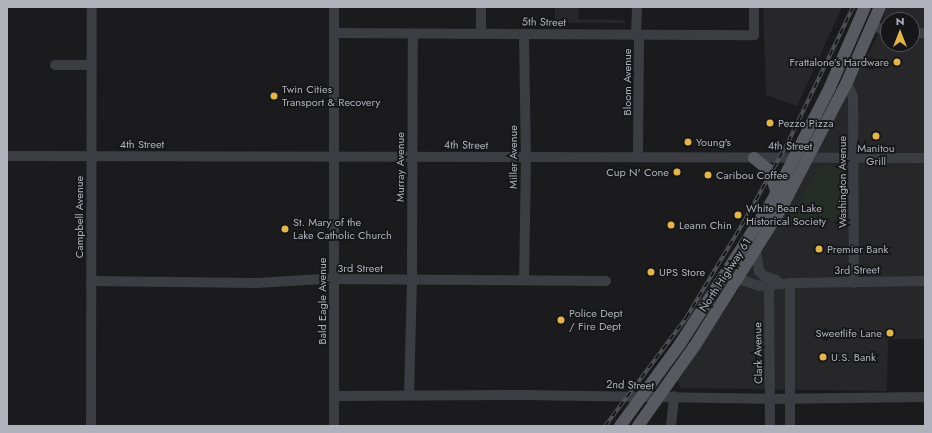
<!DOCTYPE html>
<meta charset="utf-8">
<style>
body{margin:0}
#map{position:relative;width:932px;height:433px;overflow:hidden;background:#1b1b1d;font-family:Jost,sans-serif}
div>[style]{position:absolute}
.built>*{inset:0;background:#27272a}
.green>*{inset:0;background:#252d26}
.minor>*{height:10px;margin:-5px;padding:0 5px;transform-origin:5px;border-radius:5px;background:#3c3d42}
.major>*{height:12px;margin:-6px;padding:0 6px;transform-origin:6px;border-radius:6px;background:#595a61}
.rail>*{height:3.5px;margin-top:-1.75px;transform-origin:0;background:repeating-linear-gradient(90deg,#161618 0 6px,#525359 0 12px);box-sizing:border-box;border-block:1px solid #525359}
.dots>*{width:11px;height:11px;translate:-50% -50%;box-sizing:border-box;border:2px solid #161618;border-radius:50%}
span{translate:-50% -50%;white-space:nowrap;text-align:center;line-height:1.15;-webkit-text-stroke:3.5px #161618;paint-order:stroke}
.street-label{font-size:11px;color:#afb2bb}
.poi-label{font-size:11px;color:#afb2bb}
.right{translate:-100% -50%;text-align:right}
.left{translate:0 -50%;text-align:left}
.frame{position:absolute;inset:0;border:8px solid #afb2bb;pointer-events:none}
.north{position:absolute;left:880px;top:12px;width:40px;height:40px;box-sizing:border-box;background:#161618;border:1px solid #535459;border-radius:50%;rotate:0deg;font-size:11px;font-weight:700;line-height:16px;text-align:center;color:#afb2bb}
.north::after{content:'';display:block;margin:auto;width:14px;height:18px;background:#e3b64d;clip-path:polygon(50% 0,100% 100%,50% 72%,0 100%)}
</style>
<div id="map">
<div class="built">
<i style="clip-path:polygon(555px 7px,578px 7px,579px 19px,625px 20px,625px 23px,555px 23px)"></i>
<i style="clip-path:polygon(763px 7px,842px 7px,797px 106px,766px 95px)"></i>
<i style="clip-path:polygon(evenodd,887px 7px,925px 7px,925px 339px,888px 339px,887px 391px,680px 388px,678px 381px,737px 292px,876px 39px,887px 7px,888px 20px,912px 20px,912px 44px,888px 44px,888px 20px)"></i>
</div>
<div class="green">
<i style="clip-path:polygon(819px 166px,848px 166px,848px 220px,788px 221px)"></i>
</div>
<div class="minor">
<i style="left:637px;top:7px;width:23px;rotate:92deg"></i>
<i style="left:636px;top:30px;width:9px;rotate:69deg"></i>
<i style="left:639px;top:38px;width:119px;rotate:90.5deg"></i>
<i style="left:872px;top:25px;width:17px;rotate:24deg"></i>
<i style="left:481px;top:32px;width:25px;rotate:-90deg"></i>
<i style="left:334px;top:33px;width:420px;rotate:0.3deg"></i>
<i style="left:754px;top:35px;width:28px;rotate:-90deg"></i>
<i style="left:912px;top:33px;width:13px"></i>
<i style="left:524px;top:34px;width:124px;rotate:89.1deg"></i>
<i style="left:526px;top:158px;width:122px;rotate:90.9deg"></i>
<i style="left:55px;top:65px;width:36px"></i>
<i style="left:847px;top:82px;width:16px;rotate:68deg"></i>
<i style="left:853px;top:97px;width:186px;rotate:89.7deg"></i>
<i style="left:7px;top:156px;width:918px;rotate:0.12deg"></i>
<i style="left:756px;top:250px;width:21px;rotate:82deg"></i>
<i style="left:759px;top:271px;width:7px;rotate:45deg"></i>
<i style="left:764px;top:276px;width:13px;rotate:18deg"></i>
<i style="left:739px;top:279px;width:21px;rotate:19deg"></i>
<i style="left:759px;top:286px;width:35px;rotate:-5deg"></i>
<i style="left:794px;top:283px;width:131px;rotate:-0.9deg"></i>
<i style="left:91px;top:281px;width:165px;rotate:0.7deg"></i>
<i style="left:256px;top:283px;width:67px;rotate:-3.4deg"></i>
<i style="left:323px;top:279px;width:283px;rotate:0.4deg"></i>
<i style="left:409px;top:395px;width:115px;rotate:-88.5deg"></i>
<i style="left:412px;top:280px;width:245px;rotate:-89.8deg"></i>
<i style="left:334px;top:396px;width:191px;rotate:-0.3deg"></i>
<i style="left:525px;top:395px;width:245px;rotate:0.9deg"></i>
<i style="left:770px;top:399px;width:155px;rotate:-0.7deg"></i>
<i style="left:91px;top:426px;width:419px;rotate:-89.9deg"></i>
<i style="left:334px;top:426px;width:419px;rotate:-90deg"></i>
<i style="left:671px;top:426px;width:30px;rotate:-84deg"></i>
<i style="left:770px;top:426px;width:140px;rotate:-90.4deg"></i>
<i style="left:769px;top:286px;width:6px;rotate:-72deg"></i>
<i style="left:790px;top:426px;width:143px;rotate:-90deg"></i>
</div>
<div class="major">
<i style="left:754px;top:158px;width:19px;rotate:39deg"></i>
<i style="left:769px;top:170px;width:24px;rotate:71deg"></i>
<i style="left:620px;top:426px;width:102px;rotate:-53.8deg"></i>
<i style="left:680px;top:344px;width:168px;rotate:-57.2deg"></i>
<i style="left:771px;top:203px;width:130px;rotate:-63deg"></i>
<i style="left:830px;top:87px;width:87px;rotate:-66.4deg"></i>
<i style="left:638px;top:426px;width:97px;rotate:-54.7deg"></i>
<i style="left:694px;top:347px;width:165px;rotate:-57.8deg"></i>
<i style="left:782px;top:207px;width:141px;rotate:-62.5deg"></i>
<i style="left:847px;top:82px;width:82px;rotate:-66.3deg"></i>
</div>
<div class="rail">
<i style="left:605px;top:426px;width:135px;rotate:-53.1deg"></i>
<i style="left:686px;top:318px;width:113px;rotate:-59.1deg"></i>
<i style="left:744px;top:221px;width:90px;rotate:-60.9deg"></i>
<i style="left:788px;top:142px;width:150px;rotate:-64.3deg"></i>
</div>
<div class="dots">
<i style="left:897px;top:62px;background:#e3b64d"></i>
<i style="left:274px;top:96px;background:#e3b64d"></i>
<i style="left:770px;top:123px;background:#e3b64d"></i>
<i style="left:876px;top:136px;background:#e3b64d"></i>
<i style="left:688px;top:142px;background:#e3b64d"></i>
<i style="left:677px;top:172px;background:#e3b64d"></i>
<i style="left:708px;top:175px;background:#e3b64d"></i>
<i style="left:738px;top:215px;background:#e3b64d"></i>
<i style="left:671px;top:225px;background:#e3b64d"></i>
<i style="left:285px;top:229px;background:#e3b64d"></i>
<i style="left:819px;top:249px;background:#e3b64d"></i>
<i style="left:651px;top:272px;background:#e3b64d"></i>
<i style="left:561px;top:320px;background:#e3b64d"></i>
<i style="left:890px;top:333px;background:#e3b64d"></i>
<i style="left:823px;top:357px;background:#e3b64d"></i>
</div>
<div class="street-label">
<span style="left:544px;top:22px;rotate:1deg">5th Street</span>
<span style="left:627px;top:82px;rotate:-90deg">Bloom Avenue</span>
<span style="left:142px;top:144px">4th Street</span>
<span style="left:466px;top:145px;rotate:1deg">4th Street</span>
<span style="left:790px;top:146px;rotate:1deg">4th Street</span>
<span style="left:513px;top:157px;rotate:-90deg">Miller Avenue</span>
<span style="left:400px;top:167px;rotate:-90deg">Murray Avenue</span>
<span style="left:842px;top:182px;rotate:-90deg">Washington Avenue</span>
<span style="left:79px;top:217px;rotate:-90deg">Campbell Avenue</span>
<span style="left:360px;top:268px">3rd Street</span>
<span style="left:857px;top:270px;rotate:-1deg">3rd Street</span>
<span style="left:725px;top:275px;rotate:-57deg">North Highway 61</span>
<span style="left:322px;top:301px;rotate:-90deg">Bald Eagle Avenue</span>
<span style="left:758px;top:353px;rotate:-91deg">Clark Avenue</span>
<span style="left:630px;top:385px;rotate:2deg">2nd Street</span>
</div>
<div class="poi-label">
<span class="right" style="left:889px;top:62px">Frattalone’s Hardware</span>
<span class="left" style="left:282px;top:96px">Twin Cities<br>Transport &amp; Recovery</span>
<span class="left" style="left:778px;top:123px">Pezzo Pizza</span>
<span class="left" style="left:696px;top:142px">Young's</span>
<span style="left:876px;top:155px">Manitou<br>Grill</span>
<span class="right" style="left:669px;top:172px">Cup N' Cone</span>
<span class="left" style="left:716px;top:175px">Caribou Coffee</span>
<span class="left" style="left:746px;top:215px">White Bear Lake<br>Historical Society</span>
<span class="left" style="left:293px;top:229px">St. Mary of the<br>Lake Catholic Church</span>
<span class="left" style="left:679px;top:225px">Leann Chin</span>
<span class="left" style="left:827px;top:249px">Premier Bank</span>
<span class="left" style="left:659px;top:272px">UPS Store</span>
<span class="left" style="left:569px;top:320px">Police Dept<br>/ Fire Dept</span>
<span class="right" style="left:882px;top:333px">Sweetlife Lane</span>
<span class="left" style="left:831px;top:357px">U.S. Bank</span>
</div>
<div class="frame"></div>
<div class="north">N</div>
</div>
